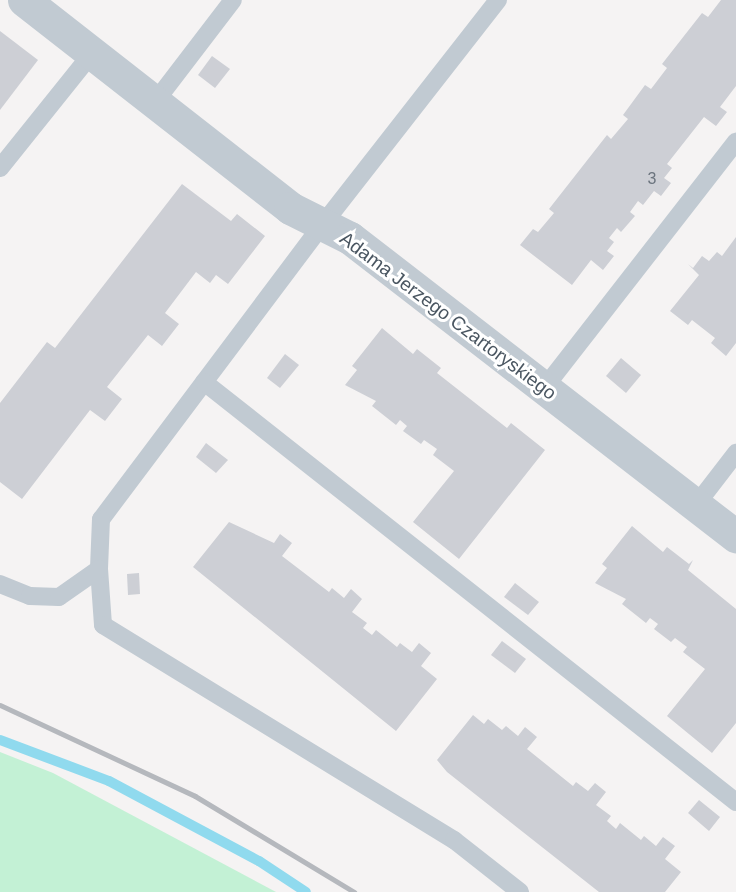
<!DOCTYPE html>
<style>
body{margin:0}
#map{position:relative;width:736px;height:892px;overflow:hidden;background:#f5f3f3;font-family:Helvetica,sans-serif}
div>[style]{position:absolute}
.green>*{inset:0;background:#c3f1d5}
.stream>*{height:10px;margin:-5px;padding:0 5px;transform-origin:5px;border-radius:5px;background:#90daee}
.building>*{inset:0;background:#cdcfd5}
.service>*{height:18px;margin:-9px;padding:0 9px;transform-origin:9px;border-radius:9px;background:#c1cad2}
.minor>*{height:33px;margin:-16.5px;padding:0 16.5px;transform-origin:16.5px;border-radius:16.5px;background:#c1cad2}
.rail>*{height:5px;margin:-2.5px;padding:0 2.5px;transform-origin:2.5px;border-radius:2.5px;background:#b5b8bd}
span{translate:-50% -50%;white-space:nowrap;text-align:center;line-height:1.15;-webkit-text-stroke:6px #fff;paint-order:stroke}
.number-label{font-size:16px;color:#6b747e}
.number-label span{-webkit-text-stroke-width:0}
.street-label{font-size:19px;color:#4a5661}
</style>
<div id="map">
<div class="green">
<i style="clip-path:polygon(0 752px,53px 773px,276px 892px,0 892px)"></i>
</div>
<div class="stream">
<i style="left:0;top:740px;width:116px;rotate:20.6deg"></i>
<i style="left:109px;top:781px;width:170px;rotate:28.1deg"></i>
<i style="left:259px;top:861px;width:56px;rotate:33.4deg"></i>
</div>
<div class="building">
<i style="clip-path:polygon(721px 0,736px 0,736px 86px,720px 107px,727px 112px,716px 126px,704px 117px,667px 164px,672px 168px,664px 178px,671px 183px,661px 196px,654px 191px,643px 205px,638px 201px,630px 212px,635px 216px,621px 232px,617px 228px,609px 238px,614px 242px,607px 251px,614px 256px,603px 270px,591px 260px,572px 285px,520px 245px,533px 229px,538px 232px,554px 213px,549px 209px,607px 135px,611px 139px,628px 119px,623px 115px,645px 85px,651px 89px,667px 68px,662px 64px,702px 13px,708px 17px)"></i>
<i style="clip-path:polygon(0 31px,38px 60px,0 110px)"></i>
<i style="clip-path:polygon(212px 56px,230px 69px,215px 88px,198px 75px)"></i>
<i style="clip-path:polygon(182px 184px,231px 221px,237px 214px,265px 236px,228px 284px,216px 275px,210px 283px,196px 272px,165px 313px,179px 324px,162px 346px,148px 335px,107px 387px,122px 399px,105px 421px,90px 410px,22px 499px,0 482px,0 403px,47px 342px,55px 348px)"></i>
<i style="clip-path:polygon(736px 237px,736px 343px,726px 356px,711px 343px,715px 338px,692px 320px,688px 325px,670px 311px,699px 275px,688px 264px,693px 268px,702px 256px,709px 261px,717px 252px,722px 256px)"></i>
<i style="clip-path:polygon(382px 328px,413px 354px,417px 349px,441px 368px,437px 373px,507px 428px,511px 423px,545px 450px,459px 559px,413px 522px,454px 471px,433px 455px,437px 449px,424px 440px,421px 444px,403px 431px,407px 426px,400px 420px,396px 425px,372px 406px,376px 401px,345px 385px,357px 370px,352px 366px)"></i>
<i style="clip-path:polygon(285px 354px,299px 365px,280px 388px,267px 378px)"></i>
<i style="clip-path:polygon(621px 358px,641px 375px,626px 393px,606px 376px)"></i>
<i style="clip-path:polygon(206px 443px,228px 460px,216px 473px,196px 457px)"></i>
<i style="clip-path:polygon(229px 522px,274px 543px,280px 534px,292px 543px,282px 556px,329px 592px,332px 588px,344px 598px,351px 589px,362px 599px,352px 612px,367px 623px,363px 628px,372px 635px,376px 630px,397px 647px,400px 643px,412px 652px,419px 643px,431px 653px,421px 666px,437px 679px,396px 731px,193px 567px)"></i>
<i style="clip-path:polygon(632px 526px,663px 552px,667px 547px,689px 564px,693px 560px,688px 570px,736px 609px,736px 723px,712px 753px,667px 716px,705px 669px,683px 652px,687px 647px,675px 638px,671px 642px,654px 629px,658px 624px,650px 618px,646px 623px,622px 604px,626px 599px,595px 583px,607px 568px,602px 564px)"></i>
<i style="clip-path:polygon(139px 573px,140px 594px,128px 595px,127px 574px)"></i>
<i style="clip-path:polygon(515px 583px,539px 602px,528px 615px,504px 597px)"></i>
<i style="clip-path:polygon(502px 641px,526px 659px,515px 673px,491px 655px)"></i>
<i style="clip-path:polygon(473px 715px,484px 724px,488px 719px,502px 730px,506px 726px,518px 736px,525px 727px,537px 737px,527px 749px,573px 786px,576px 782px,588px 791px,595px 783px,606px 792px,596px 805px,611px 816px,607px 821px,616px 829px,620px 823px,641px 840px,644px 836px,656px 846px,663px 837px,675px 846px,665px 859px,681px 872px,665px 892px,599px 892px,447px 772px,437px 760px)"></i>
<i style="clip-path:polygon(699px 800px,720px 817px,709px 831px,688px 813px)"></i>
</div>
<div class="service">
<i style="left:498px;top:0;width:286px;rotate:128deg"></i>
<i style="left:322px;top:225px;width:368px;rotate:126.9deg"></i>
<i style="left:101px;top:519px;width:50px;rotate:92.3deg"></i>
<i style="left:99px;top:569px;width:56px;rotate:85.9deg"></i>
<i style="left:103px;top:625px;width:412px;rotate:31.5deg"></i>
<i style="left:454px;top:840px;width:84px;rotate:38.2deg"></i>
<i style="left:155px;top:102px;width:128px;rotate:-52.6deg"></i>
<i style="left:0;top:168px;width:147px;rotate:-51.3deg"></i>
<i style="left:204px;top:382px;width:678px;rotate:38.29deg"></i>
<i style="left:545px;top:387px;width:311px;rotate:-52.1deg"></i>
<i style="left:696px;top:505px;width:66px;rotate:-52.4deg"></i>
<i style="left:0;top:584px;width:32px;rotate:22deg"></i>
<i style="left:30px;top:596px;width:29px;rotate:2deg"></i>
<i style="left:59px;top:597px;width:49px;rotate:-35deg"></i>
</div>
<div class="minor">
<i style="left:24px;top:0;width:338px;rotate:38deg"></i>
<i style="left:290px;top:208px;width:67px;rotate:26.6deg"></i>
<i style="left:350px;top:238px;width:488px;rotate:37.7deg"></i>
</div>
<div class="rail">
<i style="left:0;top:705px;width:215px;rotate:25deg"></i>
<i style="left:195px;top:796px;width:186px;rotate:31.1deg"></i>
</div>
<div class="number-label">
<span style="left:652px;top:179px">3</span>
</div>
<div class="street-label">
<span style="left:448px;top:316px;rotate:37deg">Adama Jerzego Czartoryskiego</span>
</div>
</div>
